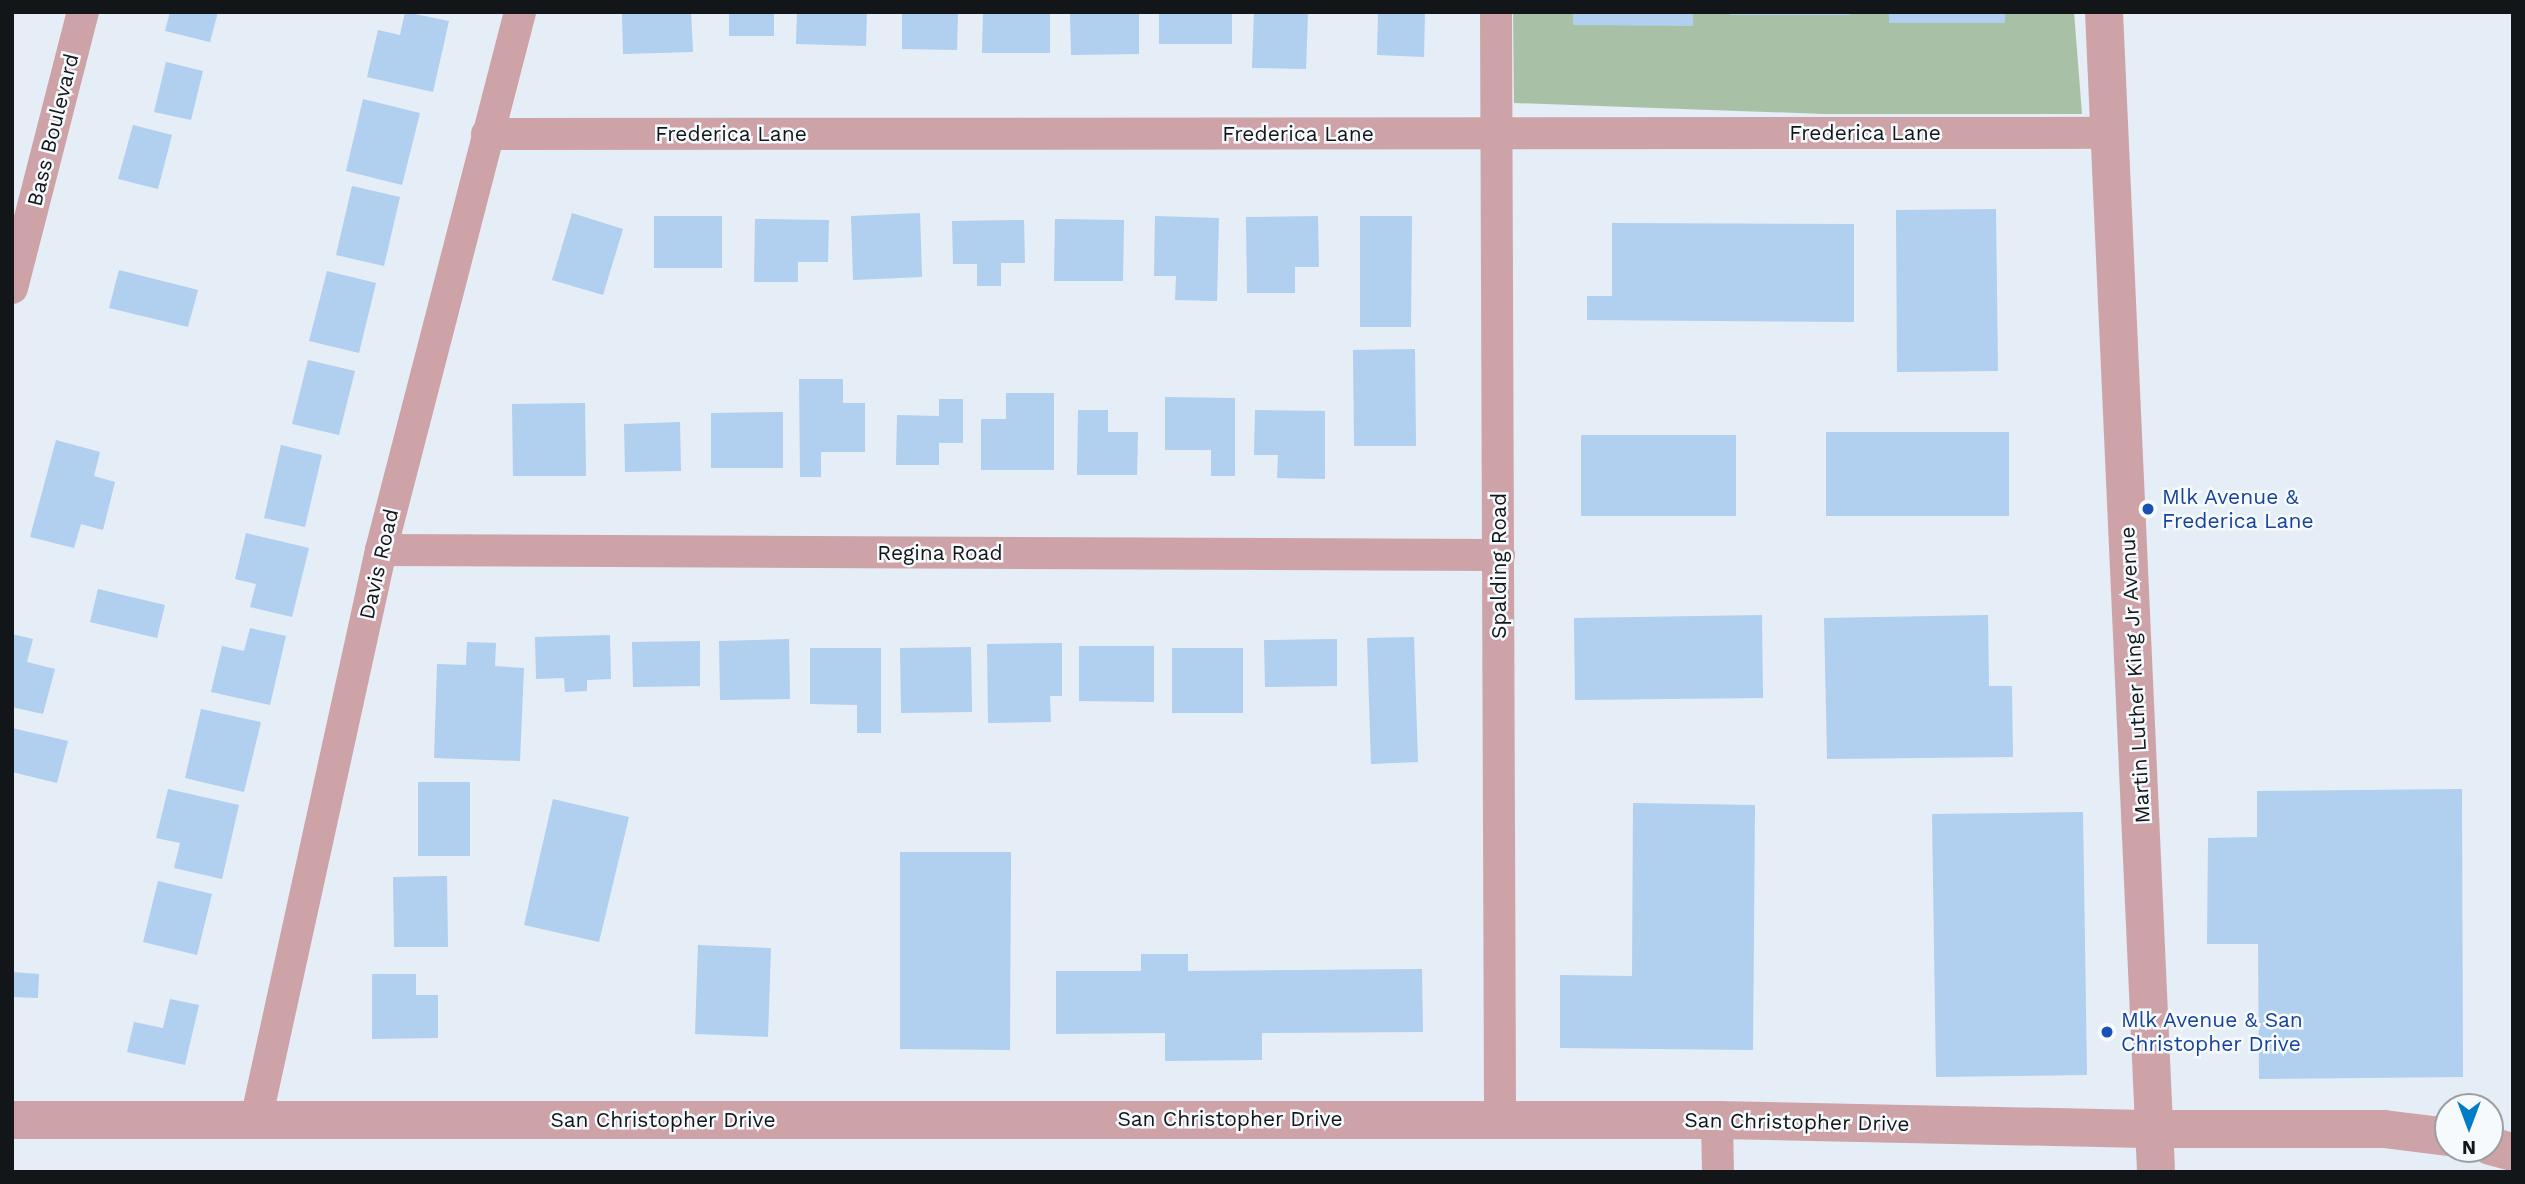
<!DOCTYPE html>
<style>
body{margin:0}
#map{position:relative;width:2525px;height:1184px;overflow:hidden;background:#e5edf6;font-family:"Work Sans",sans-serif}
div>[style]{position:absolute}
.green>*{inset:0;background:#a8c1a6}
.building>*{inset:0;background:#b1cfee}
.minor>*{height:32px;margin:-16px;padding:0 16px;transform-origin:16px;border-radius:16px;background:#cea3a8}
.tertiary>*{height:38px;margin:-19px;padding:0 19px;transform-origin:19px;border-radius:19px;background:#cea3a8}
.dots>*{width:19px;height:19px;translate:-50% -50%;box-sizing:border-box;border:4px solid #f6fafd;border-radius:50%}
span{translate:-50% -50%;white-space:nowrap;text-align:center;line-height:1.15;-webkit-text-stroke:5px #f6fafd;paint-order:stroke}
.street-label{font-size:21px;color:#131619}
.transit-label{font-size:21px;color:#164399}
.left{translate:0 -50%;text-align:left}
.frame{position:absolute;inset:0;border:14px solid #131619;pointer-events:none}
.north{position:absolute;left:2434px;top:1093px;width:70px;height:70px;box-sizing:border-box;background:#f6fafd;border:2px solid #9b9fa2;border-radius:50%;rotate:180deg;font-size:19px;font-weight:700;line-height:28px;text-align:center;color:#131619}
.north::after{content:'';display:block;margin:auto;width:24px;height:32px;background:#007dc6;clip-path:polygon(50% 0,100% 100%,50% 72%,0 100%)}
</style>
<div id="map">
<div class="green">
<i style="clip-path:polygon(1513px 12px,2074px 12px,2082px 114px,1825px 114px,1514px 103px)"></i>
</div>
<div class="building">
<i style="clip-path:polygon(170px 12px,218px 12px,210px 42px,165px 31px)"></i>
<i style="clip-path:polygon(405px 12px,449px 21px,433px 92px,367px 77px,378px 30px,400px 35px)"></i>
<i style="clip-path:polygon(622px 12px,691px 12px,693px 52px,623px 54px)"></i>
<i style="clip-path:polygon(729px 12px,774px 12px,774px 36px,729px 36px)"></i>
<i style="clip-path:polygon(797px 12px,867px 12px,866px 46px,796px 44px)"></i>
<i style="clip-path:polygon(902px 12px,958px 12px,957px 50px,902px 49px)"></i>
<i style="clip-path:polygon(983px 12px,1050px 12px,1050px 53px,982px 53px)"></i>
<i style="clip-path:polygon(1070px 12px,1139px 12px,1139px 54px,1071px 55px)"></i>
<i style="clip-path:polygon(1159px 12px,1232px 12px,1232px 44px,1159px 44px)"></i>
<i style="clip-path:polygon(1254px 12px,1308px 12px,1306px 69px,1252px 68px)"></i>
<i style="clip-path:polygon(1378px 12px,1425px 12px,1424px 57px,1377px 55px)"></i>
<i style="clip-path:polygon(1573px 12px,1693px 12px,1693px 26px,1573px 25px)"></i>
<i style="clip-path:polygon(1730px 12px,1850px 12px,1850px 15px,1730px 15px)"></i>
<i style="clip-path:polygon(1889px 12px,2005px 12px,2005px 23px,1889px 23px)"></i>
<i style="clip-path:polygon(166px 62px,203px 71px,191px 120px,154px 112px)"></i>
<i style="clip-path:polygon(363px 99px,420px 113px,402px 185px,346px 171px)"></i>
<i style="clip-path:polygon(133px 125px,172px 135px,158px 189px,118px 179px)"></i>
<i style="clip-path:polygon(352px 186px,400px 197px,384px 266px,336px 255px)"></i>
<i style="clip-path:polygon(1996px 209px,1998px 371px,1897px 372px,1896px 210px)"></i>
<i style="clip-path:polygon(572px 213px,623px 229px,603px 295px,552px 280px)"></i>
<i style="clip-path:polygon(920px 213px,922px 277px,853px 280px,851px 216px)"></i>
<i style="clip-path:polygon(654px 216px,722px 216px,722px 268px,654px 268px)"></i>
<i style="clip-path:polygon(1155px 216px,1219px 218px,1217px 301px,1175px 300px,1176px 276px,1154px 276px)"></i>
<i style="clip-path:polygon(1318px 216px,1319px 267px,1295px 267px,1295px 293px,1247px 293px,1246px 217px)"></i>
<i style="clip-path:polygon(1360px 216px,1412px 216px,1411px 327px,1360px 327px)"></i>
<i style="clip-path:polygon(755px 219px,829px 220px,828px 262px,798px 262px,798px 282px,754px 282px)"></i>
<i style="clip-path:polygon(1055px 219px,1124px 220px,1123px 281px,1054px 281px)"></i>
<i style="clip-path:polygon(1024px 220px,1025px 263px,1001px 263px,1001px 286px,977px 286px,977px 264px,953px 264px,952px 221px)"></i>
<i style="clip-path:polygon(1612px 223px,1854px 224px,1854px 322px,1587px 320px,1587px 296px,1612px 296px)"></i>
<i style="clip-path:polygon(119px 270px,198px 290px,188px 327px,109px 308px)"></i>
<i style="clip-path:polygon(327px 271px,376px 283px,359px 353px,309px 341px)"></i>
<i style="clip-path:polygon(1415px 349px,1416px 446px,1354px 446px,1353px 350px)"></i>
<i style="clip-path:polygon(308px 360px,355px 371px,339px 435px,292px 424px)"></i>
<i style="clip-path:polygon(799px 379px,843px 379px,843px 403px,865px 403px,865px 452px,821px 452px,821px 477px,800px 477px)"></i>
<i style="clip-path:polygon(1006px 393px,1054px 393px,1054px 470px,981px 470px,981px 419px,1006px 419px)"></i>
<i style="clip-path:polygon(1165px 397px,1235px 398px,1235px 476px,1211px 476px,1211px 450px,1165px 450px)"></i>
<i style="clip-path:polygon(939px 399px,963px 399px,963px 443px,939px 443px,939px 465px,896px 465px,897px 415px,939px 416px)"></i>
<i style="clip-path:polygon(585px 403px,586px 476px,513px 476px,512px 404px)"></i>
<i style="clip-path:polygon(1078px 410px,1108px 410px,1108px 432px,1138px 432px,1137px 475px,1077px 475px)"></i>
<i style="clip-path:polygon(1255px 410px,1325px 411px,1325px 479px,1277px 478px,1278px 455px,1254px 455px)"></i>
<i style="clip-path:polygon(783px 412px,783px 468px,711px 468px,711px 413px)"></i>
<i style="clip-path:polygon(680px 422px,681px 471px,625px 472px,624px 424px)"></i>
<i style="clip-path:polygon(1826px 432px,2009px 432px,2009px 516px,1826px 516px)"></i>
<i style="clip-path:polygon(1581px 435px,1736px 435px,1736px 516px,1581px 516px)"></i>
<i style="clip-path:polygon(56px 440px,100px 452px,94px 476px,115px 482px,103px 530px,81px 524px,74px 548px,30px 537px)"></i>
<i style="clip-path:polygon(281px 445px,322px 455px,305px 527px,264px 518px)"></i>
<i style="clip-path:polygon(246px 533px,309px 548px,292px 617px,250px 607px,256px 584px,235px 579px)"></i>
<i style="clip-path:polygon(98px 589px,165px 605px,157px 638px,90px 622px)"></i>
<i style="clip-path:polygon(1762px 615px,1763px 698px,1575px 700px,1574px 618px)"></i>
<i style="clip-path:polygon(1988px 615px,1989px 686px,2012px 686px,2013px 757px,1827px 759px,1824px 618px)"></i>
<i style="clip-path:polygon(250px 628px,286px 636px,270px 705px,211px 692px,222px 646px,244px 651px)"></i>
<i style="clip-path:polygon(12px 634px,33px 639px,27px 662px,55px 669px,43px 714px,12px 707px)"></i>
<i style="clip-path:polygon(610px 635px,611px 679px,587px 680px,587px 691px,565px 692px,564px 678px,536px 679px,535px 637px)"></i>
<i style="clip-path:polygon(1414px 637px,1418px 762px,1371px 764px,1367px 638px)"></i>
<i style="clip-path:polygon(789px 639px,790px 699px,720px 700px,719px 641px)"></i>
<i style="clip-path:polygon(1337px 639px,1337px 686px,1265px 687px,1264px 640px)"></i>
<i style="clip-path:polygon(700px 641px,700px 686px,633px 687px,632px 642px)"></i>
<i style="clip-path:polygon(467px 642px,496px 643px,495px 666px,524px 668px,520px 761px,434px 758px,437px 664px,466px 665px)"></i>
<i style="clip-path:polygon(1062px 643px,1062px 696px,1050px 696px,1051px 722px,988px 723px,987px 644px)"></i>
<i style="clip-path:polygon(1079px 646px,1154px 646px,1154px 702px,1079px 701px)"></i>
<i style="clip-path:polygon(971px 647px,972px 712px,901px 713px,900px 648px)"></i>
<i style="clip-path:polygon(810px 648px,881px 648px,881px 733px,857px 733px,857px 705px,810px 704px)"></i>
<i style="clip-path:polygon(1172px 648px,1243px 648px,1243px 713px,1172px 713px)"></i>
<i style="clip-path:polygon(201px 709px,261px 722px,244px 792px,185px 778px)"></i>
<i style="clip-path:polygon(12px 728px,68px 741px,57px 783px,12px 772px)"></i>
<i style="clip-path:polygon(418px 782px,470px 782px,470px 856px,418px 856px)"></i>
<i style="clip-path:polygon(168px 789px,239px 805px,222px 879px,174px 868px,180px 843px,156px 838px)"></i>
<i style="clip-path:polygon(2462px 789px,2463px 1077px,2259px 1079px,2258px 944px,2207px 944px,2208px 838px,2257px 837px,2257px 791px)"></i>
<i style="clip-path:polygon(553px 799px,629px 817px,599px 942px,524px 925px)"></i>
<i style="clip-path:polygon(1633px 803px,1755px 805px,1753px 1050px,1560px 1048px,1560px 975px,1632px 976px)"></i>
<i style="clip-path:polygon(2083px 812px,2087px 1075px,1936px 1077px,1932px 814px)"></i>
<i style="clip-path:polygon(900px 852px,1011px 852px,1010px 1050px,900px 1049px)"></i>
<i style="clip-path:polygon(447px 876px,448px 947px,394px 947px,393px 877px)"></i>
<i style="clip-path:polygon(158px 881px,212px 894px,197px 955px,143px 942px)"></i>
<i style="clip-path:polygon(698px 945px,771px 948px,768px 1037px,695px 1034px)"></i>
<i style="clip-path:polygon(1141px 954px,1188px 954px,1188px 971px,1422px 969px,1423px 1032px,1262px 1033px,1262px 1060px,1165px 1061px,1165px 1033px,1056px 1034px,1056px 971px,1141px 971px)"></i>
<i style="clip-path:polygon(12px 972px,39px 974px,38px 998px,12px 997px)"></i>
<i style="clip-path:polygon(372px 974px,416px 974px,416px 995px,438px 995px,438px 1038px,372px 1039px)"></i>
<i style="clip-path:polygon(170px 999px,199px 1005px,185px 1065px,127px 1052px,134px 1022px,163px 1028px)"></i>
</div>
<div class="minor">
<i style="left:1496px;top:12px;width:1107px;rotate:89.79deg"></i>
<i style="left:487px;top:134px;width:1622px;rotate:-0.04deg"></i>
<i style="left:12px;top:288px;width:285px;rotate:-75.6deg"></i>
<i style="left:381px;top:550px;width:1118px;rotate:0.26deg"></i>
<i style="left:256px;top:1120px;width:584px;rotate:-77.63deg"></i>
<i style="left:381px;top:550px;width:556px;rotate:-75.51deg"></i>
<i style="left:1717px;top:1120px;width:52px;rotate:88.9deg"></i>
</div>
<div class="tertiary">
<i style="left:2104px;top:12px;width:1161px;rotate:87.43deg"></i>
<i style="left:12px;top:1120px;width:1705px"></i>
<i style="left:1717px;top:1120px;width:439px;rotate:1.2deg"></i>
<i style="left:2156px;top:1129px;width:228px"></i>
<i style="left:2384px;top:1129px;width:64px;rotate:7.1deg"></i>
<i style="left:2490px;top:1146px;width:24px;rotate:15deg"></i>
</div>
<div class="dots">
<i style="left:2148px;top:509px;background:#1a4fb4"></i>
<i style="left:2107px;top:1032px;background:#1a4fb4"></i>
</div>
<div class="street-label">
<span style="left:53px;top:130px;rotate:-76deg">Bass Boulevard</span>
<span style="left:1865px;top:133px">Frederica Lane</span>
<span style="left:731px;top:134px">Frederica Lane</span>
<span style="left:1298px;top:134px">Frederica Lane</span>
<span style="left:940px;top:553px">Regina Road</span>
<span style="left:379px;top:564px;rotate:-77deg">Davis Road</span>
<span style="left:1499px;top:566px;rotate:-90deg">Spalding Road</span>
<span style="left:2135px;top:675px;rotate:-93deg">Martin Luther King Jr Avenue</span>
<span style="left:1230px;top:1119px">San Christopher Drive</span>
<span style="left:663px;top:1120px">San Christopher Drive</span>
<span style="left:1797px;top:1122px;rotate:1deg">San Christopher Drive</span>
</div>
<div class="transit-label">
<span class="left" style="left:2162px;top:509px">Mlk Avenue &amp;<br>Frederica Lane</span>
<span class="left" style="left:2121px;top:1032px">Mlk Avenue &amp; San<br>Christopher Drive</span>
</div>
<div class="frame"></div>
<div class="north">N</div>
</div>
